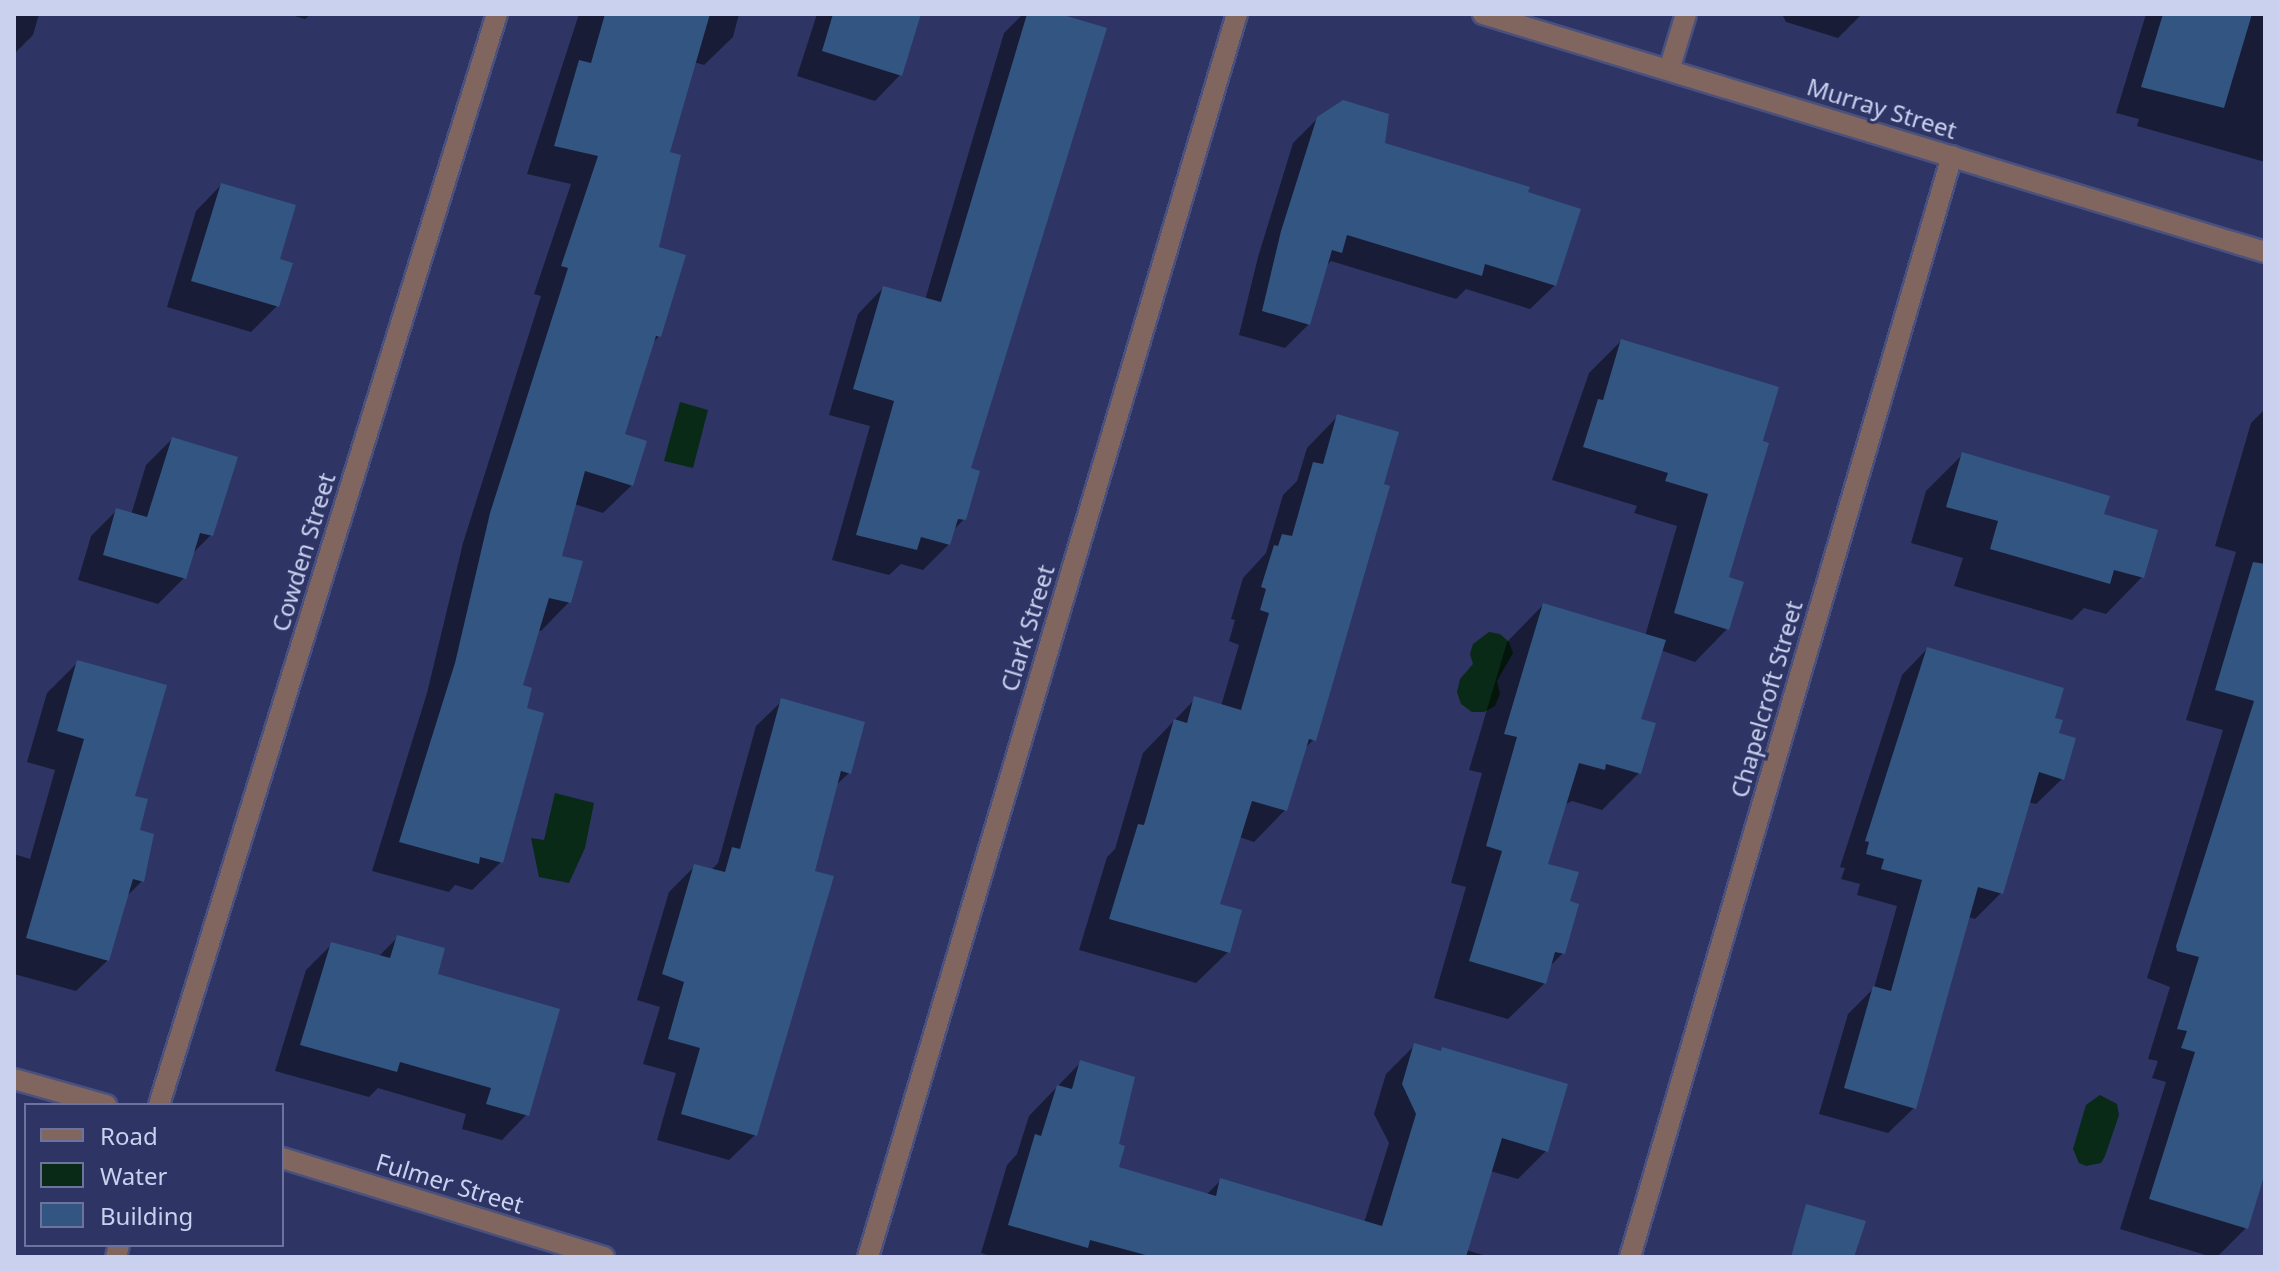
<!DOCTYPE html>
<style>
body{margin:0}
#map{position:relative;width:2279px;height:1271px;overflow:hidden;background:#2e3565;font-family:"Noto Sans",sans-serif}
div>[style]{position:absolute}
.water>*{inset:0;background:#092a17}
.shadow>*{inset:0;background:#0007}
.building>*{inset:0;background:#325581}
.roads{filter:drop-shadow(2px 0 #4a517e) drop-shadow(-2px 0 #4a517e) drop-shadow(0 2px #4a517e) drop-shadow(0 -2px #4a517e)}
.minor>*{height:20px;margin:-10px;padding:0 10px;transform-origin:10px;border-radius:10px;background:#81665f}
span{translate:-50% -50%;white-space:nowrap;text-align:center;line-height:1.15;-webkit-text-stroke:6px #2e3565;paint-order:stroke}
.street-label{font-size:24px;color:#cad1ef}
.frame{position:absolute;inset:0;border:16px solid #cad1ef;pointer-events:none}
.legend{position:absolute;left:24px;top:1103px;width:260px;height:144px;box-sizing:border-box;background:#2e3565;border:2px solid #6c739c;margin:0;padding:10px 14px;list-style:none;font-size:24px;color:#cad1ef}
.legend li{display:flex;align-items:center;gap:16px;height:40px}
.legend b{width:40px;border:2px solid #6c739c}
</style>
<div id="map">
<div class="water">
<i style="clip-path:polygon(680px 402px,708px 410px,693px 468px,664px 461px)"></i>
<i style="clip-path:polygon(1489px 632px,1500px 634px,1509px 642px,1513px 653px,1497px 681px,1500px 694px,1495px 706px,1484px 712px,1472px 712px,1461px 704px,1457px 692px,1460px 679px,1473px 664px,1470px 654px,1473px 644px)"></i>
<i style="clip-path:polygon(555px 793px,594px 803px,585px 848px,569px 883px,539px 877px,531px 838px,544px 840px)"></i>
<i style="clip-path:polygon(2100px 1095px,2117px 1104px,2119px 1115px,2105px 1156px,2101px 1163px,2086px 1166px,2079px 1163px,2073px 1149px,2086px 1105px)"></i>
</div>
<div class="shadow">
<i style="clip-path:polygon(14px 14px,39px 14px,33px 35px,14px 54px)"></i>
<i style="clip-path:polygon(288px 14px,311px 14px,305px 19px)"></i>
<i style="clip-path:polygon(579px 14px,739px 14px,733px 37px,704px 65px,694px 62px,668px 153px,657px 249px,659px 336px,651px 345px,622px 436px,632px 485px,603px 513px,574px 504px,559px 557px,569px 602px,541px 631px,537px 630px,520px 686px,501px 862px,472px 890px,455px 885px,449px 892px,372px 871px,427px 693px,463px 543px,541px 296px,534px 294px,571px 184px,527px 174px)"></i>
<i style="clip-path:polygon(817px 14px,919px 14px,900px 75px,875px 101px,797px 76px)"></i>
<i style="clip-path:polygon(1023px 14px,1053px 14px,969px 470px,964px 519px,952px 532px,949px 544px,923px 570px,901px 564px,889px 575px,832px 560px,870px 426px,829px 415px,858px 314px,883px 288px,925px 300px,1004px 33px)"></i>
<i style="clip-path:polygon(1782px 14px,1862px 14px,1838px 38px,1786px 22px)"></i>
<i style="clip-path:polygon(2146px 14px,2265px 14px,2265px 162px,2137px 126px,2139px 119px,2116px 113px)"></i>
<i style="clip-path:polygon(1318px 118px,1382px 145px,1525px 194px,1555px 285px,1530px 309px,1466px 289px,1456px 299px,1331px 261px,1325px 267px,1309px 324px,1285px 348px,1239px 335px,1258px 257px,1293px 143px)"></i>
<i style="clip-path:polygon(221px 185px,278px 260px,277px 306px,251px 332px,167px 307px,196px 211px)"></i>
<i style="clip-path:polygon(1621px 341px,1777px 388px,1727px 579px,1727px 629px,1695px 662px,1660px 650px,1638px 720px,1639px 773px,1602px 810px,1572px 801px,1564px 805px,1546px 865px,1567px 902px,1563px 953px,1549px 967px,1545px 983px,1508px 1019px,1434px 998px,1466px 887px,1451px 883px,1482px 773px,1469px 770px,1507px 642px,1543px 605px,1645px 636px,1677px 526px,1634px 513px,1637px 506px,1552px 480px,1589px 373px)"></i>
<i style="clip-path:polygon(2265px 409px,2265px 1166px,2246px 1228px,2217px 1257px,2212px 1257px,2120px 1229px,2166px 1082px,2152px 1078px,2158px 1061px,2148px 1059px,2170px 987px,2147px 978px,2223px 730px,2186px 720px,2236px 552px,2215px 546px,2251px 423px)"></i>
<i style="clip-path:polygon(1338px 416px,1314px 739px,1303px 750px,1285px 810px,1254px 842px,1239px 837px,1218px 906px,1228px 952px,1196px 983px,1079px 950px,1107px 857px,1115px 849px,1143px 753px,1195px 699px,1221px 706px,1239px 645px,1229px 641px,1235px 620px,1231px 619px,1243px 578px,1266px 553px,1283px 495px,1297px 481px,1307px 448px)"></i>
<i style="clip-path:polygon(172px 439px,211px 535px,191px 555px,184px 578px,158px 604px,78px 580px,91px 536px,117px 510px,131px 515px,146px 465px)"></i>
<i style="clip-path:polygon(1963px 454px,2101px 515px,2142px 577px,2106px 614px,2084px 608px,2072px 620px,1954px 586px,1963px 558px,1911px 543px,1926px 491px)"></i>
<i style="clip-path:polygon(1927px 649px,2053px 719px,2062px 779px,2036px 804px,2028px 802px,2001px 893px,1975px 919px,1968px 917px,1914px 1108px,1888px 1133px,1819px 1114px,1848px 1014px,1874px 988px,1897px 906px,1857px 895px,1860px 884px,1841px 879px,1845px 868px,1840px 867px,1902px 675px)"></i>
<i style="clip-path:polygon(78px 662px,133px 797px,142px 881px,125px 898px,108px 960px,76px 991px,14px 974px,14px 854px,30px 859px,55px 770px,27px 762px,47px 693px)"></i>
<i style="clip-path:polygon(782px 701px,849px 773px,835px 786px,813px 872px,755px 1135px,729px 1160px,657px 1140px,676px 1073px,643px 1064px,660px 1007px,637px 1000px,669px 892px,695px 866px,711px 870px,718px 863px,756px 726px)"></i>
<i style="clip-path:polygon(398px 937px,435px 976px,527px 1114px,502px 1140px,462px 1129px,466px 1114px,378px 1088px,369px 1097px,275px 1071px,306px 970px,332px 944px,378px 957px)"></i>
<i style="clip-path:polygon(1415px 1045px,1439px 1053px,1443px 1049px,1546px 1151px,1518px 1179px,1490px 1171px,1466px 1250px,1490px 1257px,994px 1257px,981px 1253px,1007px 1165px,1017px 1154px,1029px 1116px,1081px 1062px,1117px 1145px,1116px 1169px,1206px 1195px,1220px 1181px,1364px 1223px,1389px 1143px,1374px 1114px,1386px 1074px)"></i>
</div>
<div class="building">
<i style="clip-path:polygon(605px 14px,710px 14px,670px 152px,681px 155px,659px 247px,686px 255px,661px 337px,656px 336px,625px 434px,647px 441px,633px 486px,585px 471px,562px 556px,583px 561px,571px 603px,549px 598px,523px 685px,532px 688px,527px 708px,544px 713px,503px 863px,480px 857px,479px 864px,399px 842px,455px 663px,490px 513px,568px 268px,561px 266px,598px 156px,554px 146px,579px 60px,591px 63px)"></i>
<i style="clip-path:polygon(833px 14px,921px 14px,902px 76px,822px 51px)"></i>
<i style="clip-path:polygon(1027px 14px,1060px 14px,1107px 28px,971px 468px,980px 471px,966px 520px,958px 519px,950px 545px,921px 537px,917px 550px,856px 535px,894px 401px,853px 389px,883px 286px,941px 302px)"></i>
<i style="clip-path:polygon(2163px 14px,2252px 14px,2224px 108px,2141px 87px)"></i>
<i style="clip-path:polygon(1343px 100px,1389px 114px,1385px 143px,1530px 187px,1528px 192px,1581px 209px,1556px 286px,1485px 264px,1482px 276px,1347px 235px,1342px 253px,1332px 250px,1310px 325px,1262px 311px,1281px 231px,1317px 117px)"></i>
<i style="clip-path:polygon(221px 183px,296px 205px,280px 259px,293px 263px,279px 307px,191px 281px)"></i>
<i style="clip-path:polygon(1621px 339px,1779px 387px,1763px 441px,1769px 443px,1729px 577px,1744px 582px,1729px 630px,1674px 613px,1708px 494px,1665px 481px,1668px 473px,1583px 447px,1598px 399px,1603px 400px)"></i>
<i style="clip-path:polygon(1337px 414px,1399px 432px,1384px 484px,1390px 486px,1316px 741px,1309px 739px,1287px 811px,1252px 801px,1220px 904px,1242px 910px,1230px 953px,1109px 919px,1138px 824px,1144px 825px,1174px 719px,1187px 723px,1194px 696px,1241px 710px,1269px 613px,1260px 610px,1266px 589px,1261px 587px,1274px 545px,1278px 546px,1282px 534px,1292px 536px,1313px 462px,1323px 464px)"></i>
<i style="clip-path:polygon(172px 437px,238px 457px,213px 536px,200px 533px,186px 579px,103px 555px,116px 508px,147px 517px)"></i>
<i style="clip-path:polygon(1962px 452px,2110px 496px,2104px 514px,2158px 530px,2144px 578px,2114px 570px,2110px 584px,1990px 549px,1998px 521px,1946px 507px)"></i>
<i style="clip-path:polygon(2253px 562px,2265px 564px,2265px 1173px,2248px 1229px,2149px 1199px,2195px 1052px,2181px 1048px,2187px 1031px,2177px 1029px,2199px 957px,2177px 951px,2176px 946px,2254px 701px,2215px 690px)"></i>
<i style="clip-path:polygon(1543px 603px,1666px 640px,1641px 719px,1656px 723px,1641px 774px,1606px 764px,1605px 770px,1579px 763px,1548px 864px,1579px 872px,1570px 901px,1579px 904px,1565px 954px,1555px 952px,1546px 984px,1469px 961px,1502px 851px,1486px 846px,1517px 737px,1504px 734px)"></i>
<i style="clip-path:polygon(1927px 647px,2064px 688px,2055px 718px,2063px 720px,2059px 733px,2076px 738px,2064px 780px,2039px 772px,2003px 894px,1978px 887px,1916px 1109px,1844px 1088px,1873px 986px,1891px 991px,1922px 880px,1881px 869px,1884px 859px,1866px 854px,1869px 842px,1865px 841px)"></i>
<i style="clip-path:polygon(77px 660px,167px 685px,135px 796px,148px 799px,140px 830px,154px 834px,144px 882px,133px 879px,109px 961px,26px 938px,84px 739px,57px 731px)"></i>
<i style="clip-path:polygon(781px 698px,865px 722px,851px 774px,841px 771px,815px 871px,834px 876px,757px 1136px,681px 1114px,700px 1048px,668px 1039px,684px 982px,662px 974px,694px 864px,725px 872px,732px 847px,740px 849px)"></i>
<i style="clip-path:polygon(397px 935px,445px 948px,438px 974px,560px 1009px,529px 1116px,486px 1104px,491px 1088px,400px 1062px,397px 1072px,300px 1045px,331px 942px,390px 958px)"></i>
<i style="clip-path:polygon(1414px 1043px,1441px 1051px,1442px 1047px,1568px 1084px,1548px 1152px,1502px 1138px,1466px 1257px,1153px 1257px,1090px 1240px,1088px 1248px,1008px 1225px,1035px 1134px,1041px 1136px,1057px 1085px,1072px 1089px,1080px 1060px,1135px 1077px,1119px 1144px,1125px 1146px,1119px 1167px,1216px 1196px,1220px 1178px,1382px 1226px,1416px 1114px,1402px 1084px)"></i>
<i style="clip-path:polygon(1806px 1204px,1866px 1221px,1854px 1257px,1791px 1257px)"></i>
</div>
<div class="roads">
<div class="minor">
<i style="left:1483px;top:14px;width:817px;rotate:16.93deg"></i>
<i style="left:1669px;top:70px;width:59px;rotate:-73.1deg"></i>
<i style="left:14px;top:1079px;width:96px;rotate:15.8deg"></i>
<i style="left:159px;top:1105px;width:1142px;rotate:-72.79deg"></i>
<i style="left:282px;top:1158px;width:337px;rotate:17.1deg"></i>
<i style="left:116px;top:1257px;width:12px;rotate:-76deg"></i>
<i style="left:868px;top:1257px;width:1297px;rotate:-73.47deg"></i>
<i style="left:1630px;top:1257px;width:1147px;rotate:-73.7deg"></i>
</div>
</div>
<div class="street-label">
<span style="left:1882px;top:108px;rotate:17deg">Murray Street</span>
<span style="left:303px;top:552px;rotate:-73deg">Cowden Street</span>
<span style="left:1027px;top:628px;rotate:-73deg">Clark Street</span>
<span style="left:1766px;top:699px;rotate:-74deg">Chapelcroft Street</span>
<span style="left:450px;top:1183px;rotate:17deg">Fulmer Street</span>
</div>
<div class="frame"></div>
<ul class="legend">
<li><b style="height:10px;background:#81665f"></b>Road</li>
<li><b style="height:22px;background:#092a17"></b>Water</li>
<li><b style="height:22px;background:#325581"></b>Building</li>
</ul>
</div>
